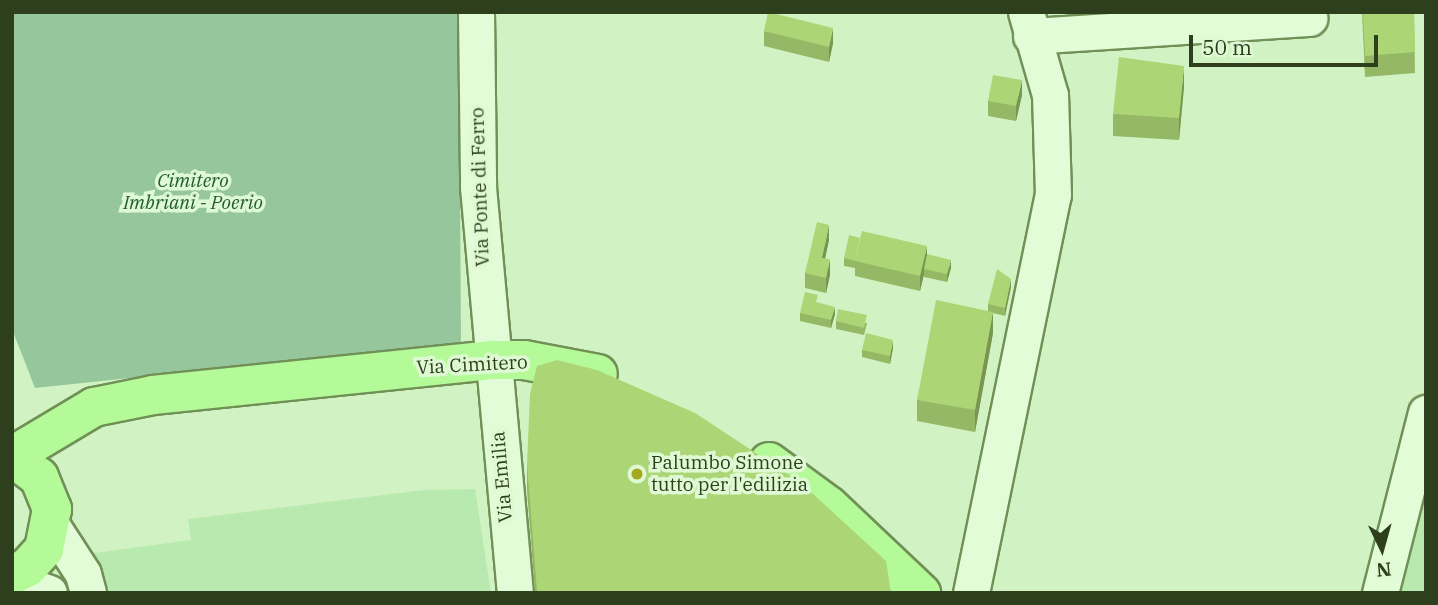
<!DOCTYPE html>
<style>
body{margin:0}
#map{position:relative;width:1438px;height:605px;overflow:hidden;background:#d1f3c4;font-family:"IBM Plex Serif",serif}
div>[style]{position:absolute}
.farmland>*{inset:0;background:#b8eab0}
.cemetery>*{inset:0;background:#96c79c}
.roads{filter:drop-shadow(2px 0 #719057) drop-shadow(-2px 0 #719057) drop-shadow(0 2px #719057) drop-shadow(0 -2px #719057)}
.minor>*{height:35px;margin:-17.5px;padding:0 17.5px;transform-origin:17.5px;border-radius:17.5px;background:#e3fcd8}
.major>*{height:38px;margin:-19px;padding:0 19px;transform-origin:19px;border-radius:19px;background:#b5fa98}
.wall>*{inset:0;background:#94b865}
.shaded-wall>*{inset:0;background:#789652}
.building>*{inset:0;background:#acd675}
.dots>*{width:19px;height:19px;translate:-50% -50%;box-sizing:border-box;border:4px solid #def9d4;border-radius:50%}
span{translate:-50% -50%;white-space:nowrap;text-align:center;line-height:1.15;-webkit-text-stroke:7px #def9d4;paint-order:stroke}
.park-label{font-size:19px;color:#215d31;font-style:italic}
.street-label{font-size:19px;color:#2e3f1d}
.poi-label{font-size:19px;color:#2e3f1d}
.left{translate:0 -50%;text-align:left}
.frame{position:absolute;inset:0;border:14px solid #2e3f1d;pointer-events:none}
.north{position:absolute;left:1347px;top:514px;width:70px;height:70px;-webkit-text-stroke:5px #def9d4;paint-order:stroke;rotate:175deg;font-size:19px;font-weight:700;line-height:28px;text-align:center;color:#2e3f1d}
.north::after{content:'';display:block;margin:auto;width:24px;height:32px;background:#2e3f1d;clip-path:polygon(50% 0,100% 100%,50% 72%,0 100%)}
.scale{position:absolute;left:1189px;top:35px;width:189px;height:32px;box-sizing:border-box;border:4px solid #2e3f1d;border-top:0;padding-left:9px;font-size:21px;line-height:24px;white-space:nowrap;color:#2e3f1d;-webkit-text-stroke:5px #def9d4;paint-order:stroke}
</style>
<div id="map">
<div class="farmland">
<i style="clip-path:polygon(1426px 480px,1426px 593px,1398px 593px)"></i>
<i style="clip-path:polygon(475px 489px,491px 593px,104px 593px,94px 553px,191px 540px,188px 519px,424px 490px)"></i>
</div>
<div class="cemetery">
<i style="clip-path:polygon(12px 12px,459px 12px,461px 343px,35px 388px,12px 329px)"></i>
</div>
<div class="roads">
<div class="minor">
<i style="left:476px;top:12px;width:175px;rotate:89.3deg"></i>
<i style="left:478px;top:187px;width:408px;rotate:84.8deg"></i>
<i style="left:1031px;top:36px;width:279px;rotate:-3.7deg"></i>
<i style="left:52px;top:526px;width:57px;rotate:57.1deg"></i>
<i style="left:83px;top:574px;width:20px;rotate:75deg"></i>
<i style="left:12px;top:580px;width:39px;rotate:19deg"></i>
<i style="left:971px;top:593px;width:406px;rotate:-78.4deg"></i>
<i style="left:1053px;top:195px;width:100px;rotate:-91.7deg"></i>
<i style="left:1050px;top:95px;width:86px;rotate:-106.1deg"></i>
<i style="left:1380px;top:593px;width:186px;rotate:-75.7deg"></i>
</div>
<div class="major">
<i style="left:12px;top:456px;width:96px;rotate:-30.9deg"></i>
<i style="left:94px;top:407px;width:60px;rotate:-11.5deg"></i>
<i style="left:153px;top:395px;width:342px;rotate:-5.9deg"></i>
<i style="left:493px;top:360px;width:31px"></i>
<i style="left:524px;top:360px;width:75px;rotate:10.7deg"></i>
<i style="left:12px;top:457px;width:34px;rotate:37deg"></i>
<i style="left:39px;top:477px;width:35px;rotate:68deg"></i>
<i style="left:52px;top:509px;width:41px;rotate:101.3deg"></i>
<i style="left:44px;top:549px;width:24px;rotate:132deg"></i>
<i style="left:28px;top:567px;width:18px;rotate:153deg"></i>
<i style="left:769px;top:462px;width:74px;rotate:36.3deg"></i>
<i style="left:829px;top:506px;width:127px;rotate:43.4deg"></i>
</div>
</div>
<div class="wall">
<i style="clip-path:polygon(1362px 12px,1414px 12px,1415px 73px,1365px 77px)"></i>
<i style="clip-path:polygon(764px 31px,833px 43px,829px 62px,764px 46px)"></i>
<i style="clip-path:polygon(1184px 87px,1179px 140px,1113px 136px,1113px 114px)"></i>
<i style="clip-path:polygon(1022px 95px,1016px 121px,988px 116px,988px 101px)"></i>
<i style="clip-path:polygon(829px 240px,825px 258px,830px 275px,826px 293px,805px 288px,805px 273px)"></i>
<i style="clip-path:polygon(927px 255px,951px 268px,947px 282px,924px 277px,924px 274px,920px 291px,855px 276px,855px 268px,844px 266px,844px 258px)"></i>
<i style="clip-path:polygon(1011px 287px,1005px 316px,993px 313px,993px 333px,975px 432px,917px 421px,917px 400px,988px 311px,988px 304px)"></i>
<i style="clip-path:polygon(818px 303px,835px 314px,831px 328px,800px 321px,800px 313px)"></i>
<i style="clip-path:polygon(836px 321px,867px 323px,864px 335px,836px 329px)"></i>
<i style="clip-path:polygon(893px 348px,890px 364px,862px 357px,862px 350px)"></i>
<i style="clip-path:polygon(527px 464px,891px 593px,535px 593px,527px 491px)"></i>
</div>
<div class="shaded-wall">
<i style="clip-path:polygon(833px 28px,833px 43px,829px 62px,829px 47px)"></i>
<i style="clip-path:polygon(1184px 66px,1184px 87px,1179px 140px,1179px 118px)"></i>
<i style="clip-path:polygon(1022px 80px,1022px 95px,1016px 121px,1016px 106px)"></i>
<i style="clip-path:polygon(829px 225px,829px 240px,822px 273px,822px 258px)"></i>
<i style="clip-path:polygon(927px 246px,927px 261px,924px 269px,924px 274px,920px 291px,920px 276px)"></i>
<i style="clip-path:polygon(830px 259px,830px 275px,826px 293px,826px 278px)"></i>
<i style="clip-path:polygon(951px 260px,951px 268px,947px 282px,947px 274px)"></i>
<i style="clip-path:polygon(1011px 279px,1011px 287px,1005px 316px,1005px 308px)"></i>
<i style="clip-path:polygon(835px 307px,835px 314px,831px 328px,831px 320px)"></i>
<i style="clip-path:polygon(993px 312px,993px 333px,975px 432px,975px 410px)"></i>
<i style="clip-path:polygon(893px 340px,893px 348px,890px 364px,890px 356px)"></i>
</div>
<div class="building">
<i style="clip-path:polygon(768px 12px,833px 28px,829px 47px,764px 31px)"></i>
<i style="clip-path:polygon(1363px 12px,1414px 12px,1415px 52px,1365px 56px)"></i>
<i style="clip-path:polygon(1119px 57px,1184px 66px,1179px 118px,1113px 114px)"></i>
<i style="clip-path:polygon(993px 75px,1022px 80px,1016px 106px,988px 101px)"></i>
<i style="clip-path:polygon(817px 222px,829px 225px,822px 258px,830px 259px,826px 278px,805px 273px)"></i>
<i style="clip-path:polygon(862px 231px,927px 246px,920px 276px,855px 261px)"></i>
<i style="clip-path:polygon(849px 235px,860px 238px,855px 261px,844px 258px)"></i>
<i style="clip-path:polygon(927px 254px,951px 260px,947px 274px,924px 269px)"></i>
<i style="clip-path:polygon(997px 269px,1011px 279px,1005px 308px,988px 304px)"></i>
<i style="clip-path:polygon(805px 292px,818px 295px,816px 302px,835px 307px,831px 320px,800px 313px)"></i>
<i style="clip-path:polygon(936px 300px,993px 312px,975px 410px,917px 400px)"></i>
<i style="clip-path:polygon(838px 309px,867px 315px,864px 328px,836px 321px)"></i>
<i style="clip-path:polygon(866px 333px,893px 340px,890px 356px,862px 350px)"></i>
<i style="clip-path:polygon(557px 360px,597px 370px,695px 413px,800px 482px,886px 561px,891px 593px,539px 593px,537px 591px,527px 464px,530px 394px,537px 366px)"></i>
</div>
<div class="dots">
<i style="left:637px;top:474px;background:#a5a720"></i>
</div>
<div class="park-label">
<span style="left:193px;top:192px">Cimitero<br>Imbriani - Poerio</span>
</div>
<div class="street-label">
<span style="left:480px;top:187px;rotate:-92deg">Via Ponte di Ferro</span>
<span style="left:472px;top:365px;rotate:-3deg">Via Cimitero</span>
<span style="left:502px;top:477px;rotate:-95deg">Via Emilia</span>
</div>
<div class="poi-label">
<span class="left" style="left:651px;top:474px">Palumbo Simone<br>tutto per l'edilizia</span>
</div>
<div class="frame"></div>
<div class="north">N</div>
<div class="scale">50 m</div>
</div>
